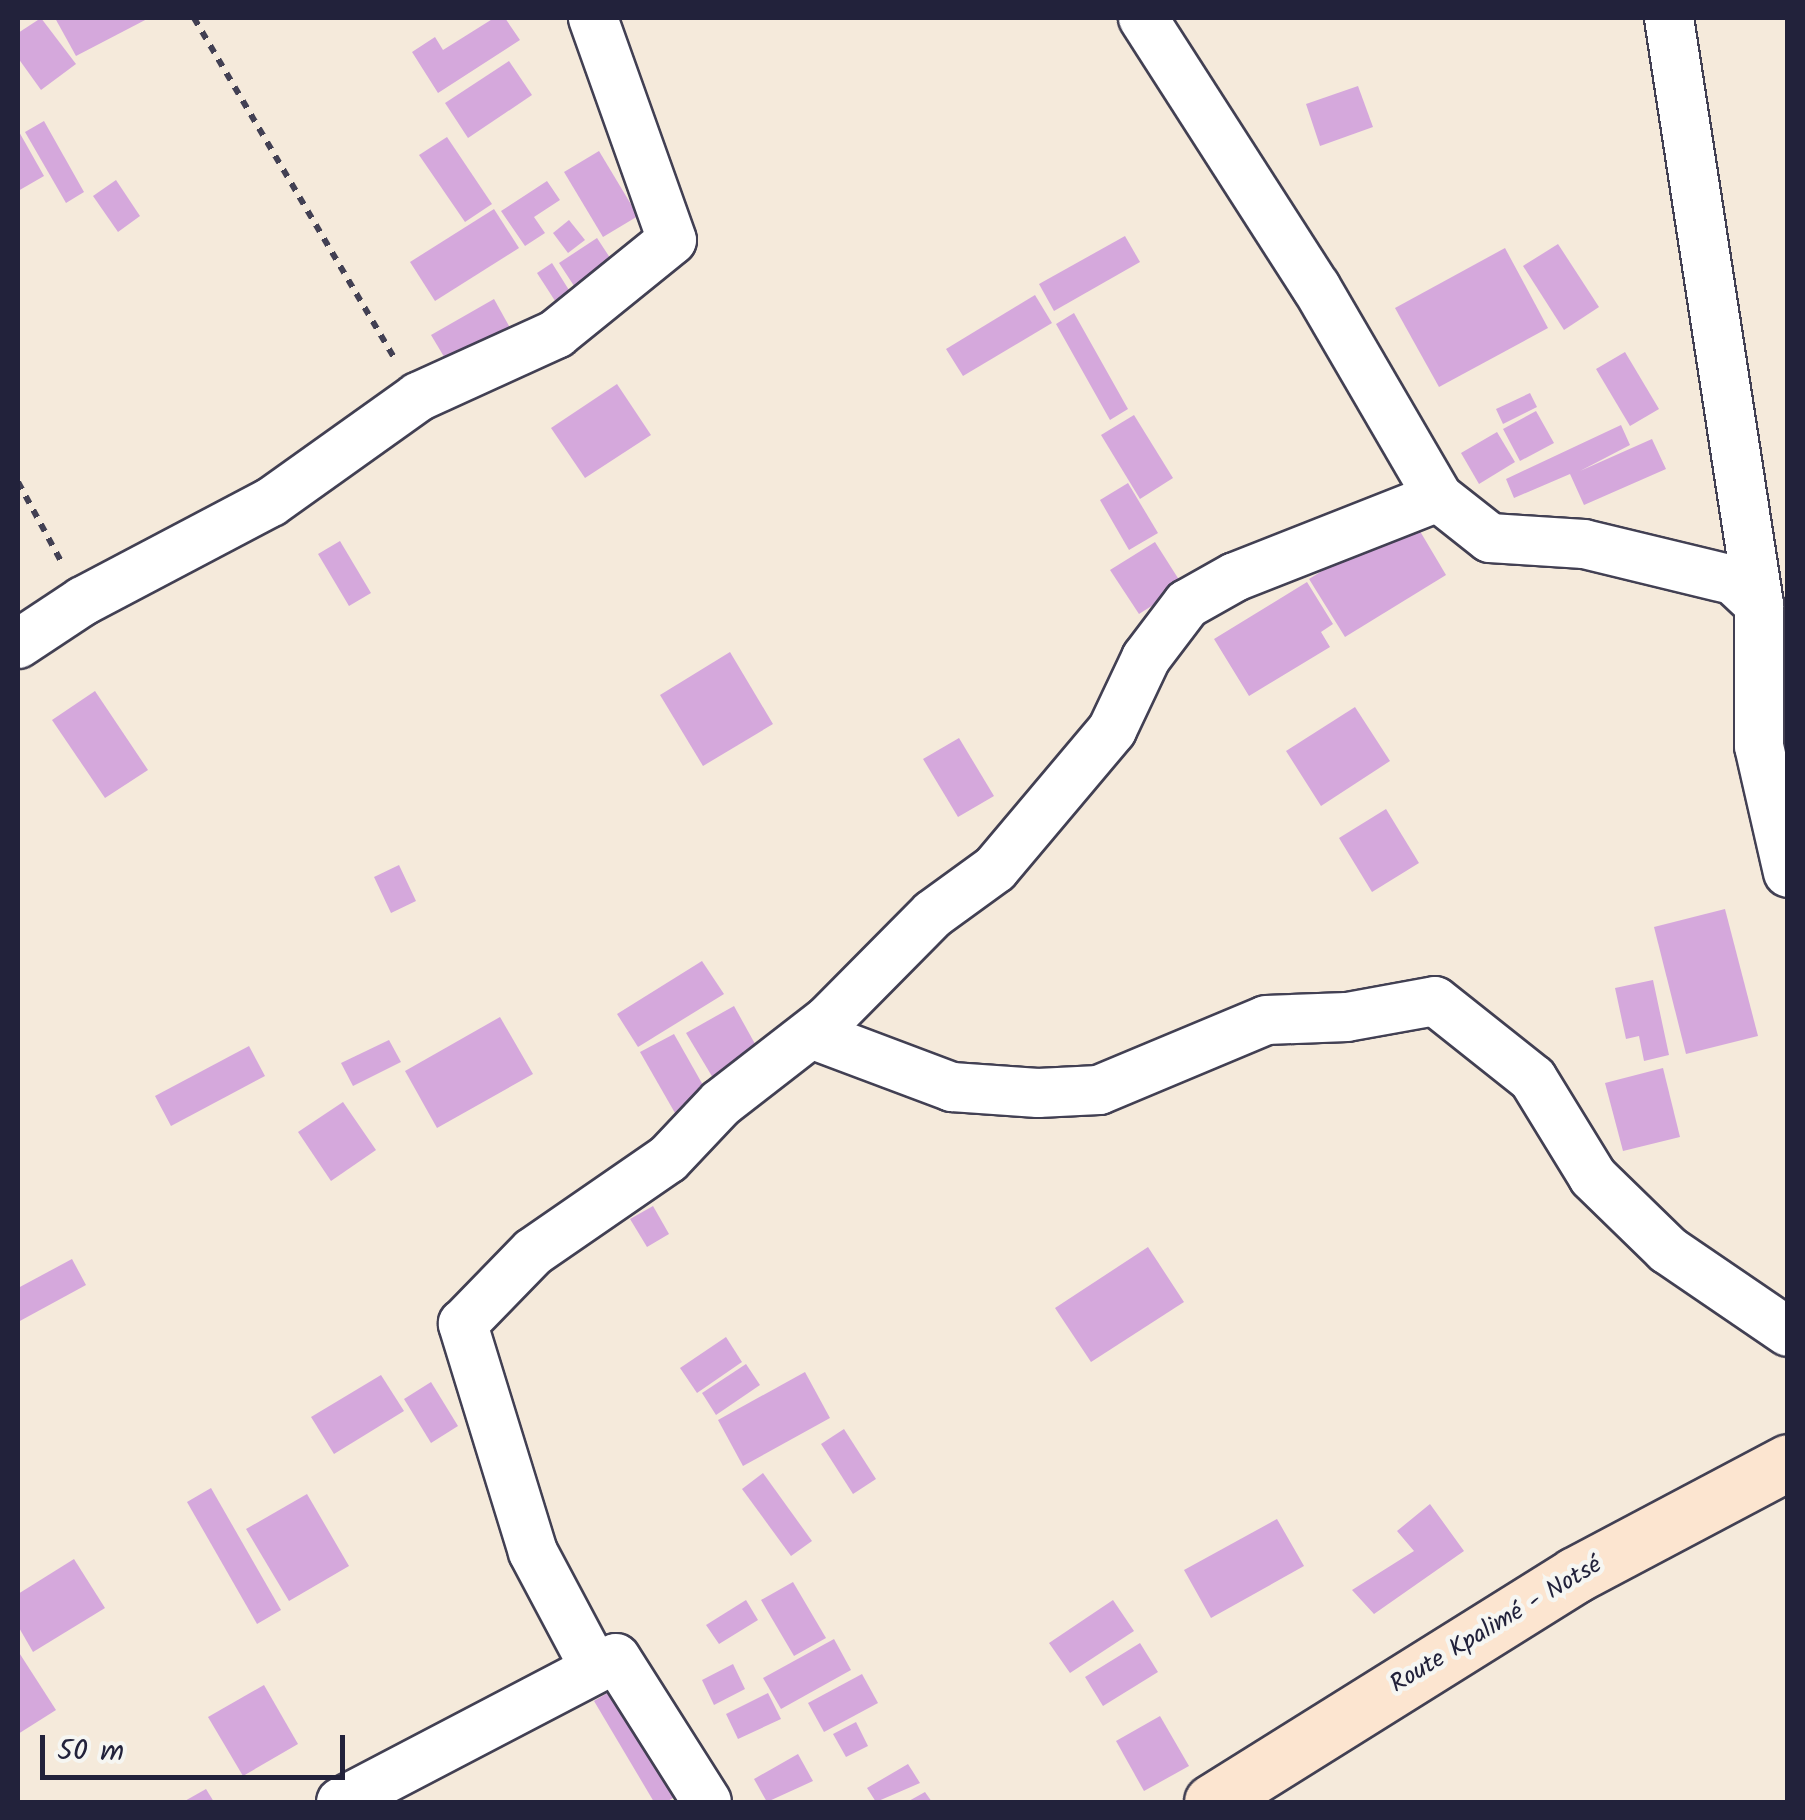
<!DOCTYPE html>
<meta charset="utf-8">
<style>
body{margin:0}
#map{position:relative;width:1805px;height:1820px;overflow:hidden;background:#f5eadb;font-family:Kalam,sans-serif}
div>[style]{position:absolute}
.building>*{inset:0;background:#d5a8dc}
.path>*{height:6px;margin-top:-3px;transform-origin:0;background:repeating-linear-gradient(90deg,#424053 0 8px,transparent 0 16px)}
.roads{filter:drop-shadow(2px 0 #424053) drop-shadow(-2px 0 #424053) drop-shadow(0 2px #424053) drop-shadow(0 -2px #424053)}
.minor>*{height:48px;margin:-24px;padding:0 24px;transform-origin:24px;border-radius:24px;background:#fff}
.secondary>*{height:55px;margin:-27.5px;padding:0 27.5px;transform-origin:27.5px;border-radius:27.5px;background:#fce5d0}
span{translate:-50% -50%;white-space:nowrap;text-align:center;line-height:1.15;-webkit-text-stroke:9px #f6f6f2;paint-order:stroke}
.street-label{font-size:25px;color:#22223b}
.frame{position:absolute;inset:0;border:20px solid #22223b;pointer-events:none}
.scale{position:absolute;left:40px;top:1735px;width:305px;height:45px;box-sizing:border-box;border:5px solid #22223b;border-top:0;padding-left:12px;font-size:30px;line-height:35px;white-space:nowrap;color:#22223b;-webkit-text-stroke:8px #f6f6f2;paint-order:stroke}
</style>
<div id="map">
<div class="building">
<i style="clip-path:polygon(41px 18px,76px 64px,41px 90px,18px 58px,18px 33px)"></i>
<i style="clip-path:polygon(55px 18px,149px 18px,76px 56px)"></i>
<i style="clip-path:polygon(494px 18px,505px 18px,520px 40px,438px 93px,412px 52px,435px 37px,443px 50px)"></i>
<i style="clip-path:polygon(509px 61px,532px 95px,468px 138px,445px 103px)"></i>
<i style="clip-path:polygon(1358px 86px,1373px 127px,1320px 146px,1306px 104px)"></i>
<i style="clip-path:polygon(44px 121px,84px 192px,66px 203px,25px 132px)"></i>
<i style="clip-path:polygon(18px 130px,44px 176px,18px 191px)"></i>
<i style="clip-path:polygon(447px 137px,492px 204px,465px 222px,419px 155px)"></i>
<i style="clip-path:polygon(599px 151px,638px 216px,603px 237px,564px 172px)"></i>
<i style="clip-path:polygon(116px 180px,140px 216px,118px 232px,93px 196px)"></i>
<i style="clip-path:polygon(547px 181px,560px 200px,534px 217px,545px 233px,525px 246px,501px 211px)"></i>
<i style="clip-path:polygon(494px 209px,519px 248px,435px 301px,410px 262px)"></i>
<i style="clip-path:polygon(569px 220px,585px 240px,568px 253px,553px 233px)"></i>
<i style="clip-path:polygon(1125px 236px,1140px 262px,1054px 311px,1039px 284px)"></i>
<i style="clip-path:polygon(597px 238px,620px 273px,582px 298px,559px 263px)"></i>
<i style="clip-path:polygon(1558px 244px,1599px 307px,1564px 330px,1523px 266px)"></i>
<i style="clip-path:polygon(1505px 248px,1548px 328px,1439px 387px,1395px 308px)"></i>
<i style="clip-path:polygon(552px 263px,574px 298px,559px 307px,537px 273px)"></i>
<i style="clip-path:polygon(1035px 295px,1052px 323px,963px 376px,946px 349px)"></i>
<i style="clip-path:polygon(494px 299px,514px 335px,452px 370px,431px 335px)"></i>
<i style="clip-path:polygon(1074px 313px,1128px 409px,1110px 420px,1056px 324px)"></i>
<i style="clip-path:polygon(1625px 352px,1659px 409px,1630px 426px,1596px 369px)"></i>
<i style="clip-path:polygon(617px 384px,651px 435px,585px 478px,551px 428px)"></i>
<i style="clip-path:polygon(1530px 393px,1537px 407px,1503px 424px,1496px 409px)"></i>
<i style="clip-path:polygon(1536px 411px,1554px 443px,1520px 461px,1503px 429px)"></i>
<i style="clip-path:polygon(1134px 415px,1173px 478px,1140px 499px,1101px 435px)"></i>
<i style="clip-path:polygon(1621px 425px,1630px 445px,1580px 471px,1652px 439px,1666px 469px,1584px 505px,1570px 474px,1514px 498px,1506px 479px)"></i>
<i style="clip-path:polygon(1497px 432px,1515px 462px,1479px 484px,1461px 453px)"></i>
<i style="clip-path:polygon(1128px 483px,1158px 533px,1129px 550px,1100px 500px)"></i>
<i style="clip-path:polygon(1411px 516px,1446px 575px,1345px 637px,1309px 579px)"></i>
<i style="clip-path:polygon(340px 541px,371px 593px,349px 606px,318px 554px)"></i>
<i style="clip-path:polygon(1155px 542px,1183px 586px,1139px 614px,1110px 570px)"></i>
<i style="clip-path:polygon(1307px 582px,1333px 624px,1321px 632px,1330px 647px,1249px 696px,1214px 639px)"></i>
<i style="clip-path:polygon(730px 652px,773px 724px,703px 766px,660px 695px)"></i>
<i style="clip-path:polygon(95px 691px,148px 770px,105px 798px,52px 720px)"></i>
<i style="clip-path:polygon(1355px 707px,1390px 761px,1321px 806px,1286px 751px)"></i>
<i style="clip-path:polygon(959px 738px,994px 796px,958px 817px,923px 759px)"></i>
<i style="clip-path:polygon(1386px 809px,1419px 863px,1372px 892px,1339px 838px)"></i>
<i style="clip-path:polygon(399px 865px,416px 901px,391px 913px,374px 877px)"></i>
<i style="clip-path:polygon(1725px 909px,1758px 1036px,1686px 1054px,1654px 927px)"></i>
<i style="clip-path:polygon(702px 961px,724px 994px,638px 1047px,617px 1014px)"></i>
<i style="clip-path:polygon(1653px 980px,1669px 1055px,1644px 1061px,1639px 1036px,1626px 1039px,1615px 988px)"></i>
<i style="clip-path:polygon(734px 1006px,764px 1060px,722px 1093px,686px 1033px)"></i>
<i style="clip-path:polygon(500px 1017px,533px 1074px,437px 1128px,405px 1071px)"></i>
<i style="clip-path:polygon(674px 1034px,712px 1101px,679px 1120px,640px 1052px)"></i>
<i style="clip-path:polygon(389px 1040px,401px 1062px,353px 1086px,341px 1063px)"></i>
<i style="clip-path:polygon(249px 1046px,265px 1076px,171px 1126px,155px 1096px)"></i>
<i style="clip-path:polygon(1663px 1068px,1680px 1137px,1623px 1151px,1605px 1083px)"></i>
<i style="clip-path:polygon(343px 1102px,376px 1150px,331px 1181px,298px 1132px)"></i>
<i style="clip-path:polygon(653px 1206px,669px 1234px,647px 1247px,630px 1219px)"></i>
<i style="clip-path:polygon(1148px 1247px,1184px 1302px,1091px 1362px,1055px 1308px)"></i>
<i style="clip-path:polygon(72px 1259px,86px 1285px,18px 1322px,18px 1288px)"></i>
<i style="clip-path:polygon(726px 1337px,742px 1362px,697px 1393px,680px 1368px)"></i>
<i style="clip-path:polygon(746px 1364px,760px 1385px,716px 1415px,702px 1393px)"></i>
<i style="clip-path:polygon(805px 1372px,830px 1418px,743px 1466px,718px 1420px)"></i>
<i style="clip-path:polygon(381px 1375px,404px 1411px,334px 1454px,311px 1417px)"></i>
<i style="clip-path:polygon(431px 1382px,458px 1426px,431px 1443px,404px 1399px)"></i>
<i style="clip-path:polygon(844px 1429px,876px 1479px,853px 1494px,821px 1444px)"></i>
<i style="clip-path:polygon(763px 1473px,812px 1541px,791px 1556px,742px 1489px)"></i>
<i style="clip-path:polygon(211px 1488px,281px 1610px,257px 1624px,187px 1502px)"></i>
<i style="clip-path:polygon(307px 1494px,349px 1566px,289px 1601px,246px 1529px)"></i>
<i style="clip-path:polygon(1430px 1504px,1464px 1551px,1374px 1614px,1352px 1590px,1414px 1551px,1397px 1531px)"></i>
<i style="clip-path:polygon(1277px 1519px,1304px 1566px,1211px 1618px,1184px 1570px)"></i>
<i style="clip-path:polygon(74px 1559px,105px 1608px,33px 1652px,18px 1626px,18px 1594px)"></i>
<i style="clip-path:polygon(793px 1582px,826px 1638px,794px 1656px,761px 1600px)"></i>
<i style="clip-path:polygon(746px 1600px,758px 1620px,719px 1644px,706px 1625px)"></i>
<i style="clip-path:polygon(1113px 1600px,1134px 1631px,1070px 1673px,1049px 1643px)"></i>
<i style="clip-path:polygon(834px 1639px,851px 1670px,781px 1709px,763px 1678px)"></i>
<i style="clip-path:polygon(1140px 1643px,1158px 1672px,1103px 1706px,1085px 1677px)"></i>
<i style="clip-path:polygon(18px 1651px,56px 1710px,18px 1734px)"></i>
<i style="clip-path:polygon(733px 1664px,745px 1689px,714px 1705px,702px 1680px)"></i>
<i style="clip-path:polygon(862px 1674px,878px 1703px,824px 1732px,808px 1703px)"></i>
<i style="clip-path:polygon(264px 1685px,298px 1744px,243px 1776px,208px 1717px)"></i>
<i style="clip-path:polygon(619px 1686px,682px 1793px,666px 1802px,654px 1802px,594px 1701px)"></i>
<i style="clip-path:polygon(768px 1693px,781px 1719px,738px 1739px,726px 1714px)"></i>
<i style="clip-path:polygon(1160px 1716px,1189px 1766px,1144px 1791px,1116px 1741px)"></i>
<i style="clip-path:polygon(856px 1722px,868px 1746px,846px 1757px,833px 1734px)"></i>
<i style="clip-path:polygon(798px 1754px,813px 1781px,767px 1802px,754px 1779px)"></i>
<i style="clip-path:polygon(908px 1764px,920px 1783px,876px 1802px,867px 1788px)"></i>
<i style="clip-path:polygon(206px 1789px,214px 1802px,183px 1802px)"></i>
<i style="clip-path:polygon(925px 1792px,932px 1802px,907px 1802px)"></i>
</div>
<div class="path">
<i style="left:194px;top:18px;width:399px;rotate:59.5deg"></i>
<i style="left:18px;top:482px;width:94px;rotate:61.5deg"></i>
</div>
<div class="roads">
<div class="minor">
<i style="left:1143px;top:18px;width:320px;rotate:57.3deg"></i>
<i style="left:1316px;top:287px;width:243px;rotate:59.8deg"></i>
<i style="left:1669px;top:18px;width:593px;rotate:81.27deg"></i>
<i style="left:18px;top:644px;width:78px;rotate:-33.5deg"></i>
<i style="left:83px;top:601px;width:212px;rotate:-27.8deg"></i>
<i style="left:271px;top:502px;width:181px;rotate:-35.5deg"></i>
<i style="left:418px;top:397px;width:152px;rotate:-24.5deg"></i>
<i style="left:556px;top:334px;width:149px;rotate:-39deg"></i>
<i style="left:672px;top:240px;width:236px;rotate:-109.6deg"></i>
<i style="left:811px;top:1034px;width:151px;rotate:20.6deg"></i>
<i style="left:952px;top:1087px;width:86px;rotate:4deg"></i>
<i style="left:1038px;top:1093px;width:61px;rotate:-2.8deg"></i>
<i style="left:1099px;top:1090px;width:181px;rotate:-22.7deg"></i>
<i style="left:1266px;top:1020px;width:81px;rotate:-2.1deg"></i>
<i style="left:1347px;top:1017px;width:89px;rotate:-10.3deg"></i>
<i style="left:1435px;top:1001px;width:125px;rotate:38.5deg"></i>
<i style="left:1533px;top:1079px;width:115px;rotate:58.5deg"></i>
<i style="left:1593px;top:1177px;width:105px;rotate:44.2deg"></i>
<i style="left:1668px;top:1250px;width:145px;rotate:34.3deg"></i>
<i style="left:593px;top:1665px;width:128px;rotate:-118deg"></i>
<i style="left:533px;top:1552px;width:239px;rotate:-107.1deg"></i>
<i style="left:463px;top:1324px;width:100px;rotate:-45.8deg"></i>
<i style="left:533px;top:1252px;width:164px;rotate:-34.6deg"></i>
<i style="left:668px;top:1159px;width:77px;rotate:-46.6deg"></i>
<i style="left:721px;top:1103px;width:135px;rotate:-37.8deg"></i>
<i style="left:828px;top:1020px;width:149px;rotate:-45.3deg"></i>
<i style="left:933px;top:914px;width:77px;rotate:-36deg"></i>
<i style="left:995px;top:869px;width:182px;rotate:-49.9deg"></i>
<i style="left:1112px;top:730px;width:80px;rotate:-64.7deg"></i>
<i style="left:1146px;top:658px;width:68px;rotate:-52.8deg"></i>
<i style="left:1187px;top:604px;width:55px;rotate:-29.4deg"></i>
<i style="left:1235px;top:577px;width:218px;rotate:-21.5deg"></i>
<i style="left:1438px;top:497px;width:66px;rotate:38.3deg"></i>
<i style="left:1490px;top:538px;width:94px;rotate:3.7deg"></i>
<i style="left:1584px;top:544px;width:153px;rotate:13.6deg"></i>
<i style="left:1733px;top:580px;width:35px;rotate:43deg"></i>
<i style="left:1759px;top:604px;width:142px;rotate:90deg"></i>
<i style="left:1759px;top:746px;width:130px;rotate:77.1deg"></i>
<i style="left:341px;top:1802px;width:310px;rotate:-27.6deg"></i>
<i style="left:616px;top:1658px;width:170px;rotate:57.7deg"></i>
</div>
<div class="secondary">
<i style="left:1212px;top:1802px;width:428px;rotate:-32deg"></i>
<i style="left:1575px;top:1575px;width:241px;rotate:-27.9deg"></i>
</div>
</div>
<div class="street-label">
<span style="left:1496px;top:1625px;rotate:-31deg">Route Kpalimé - Notsé</span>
</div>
<div class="frame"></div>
<div class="scale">50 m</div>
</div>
